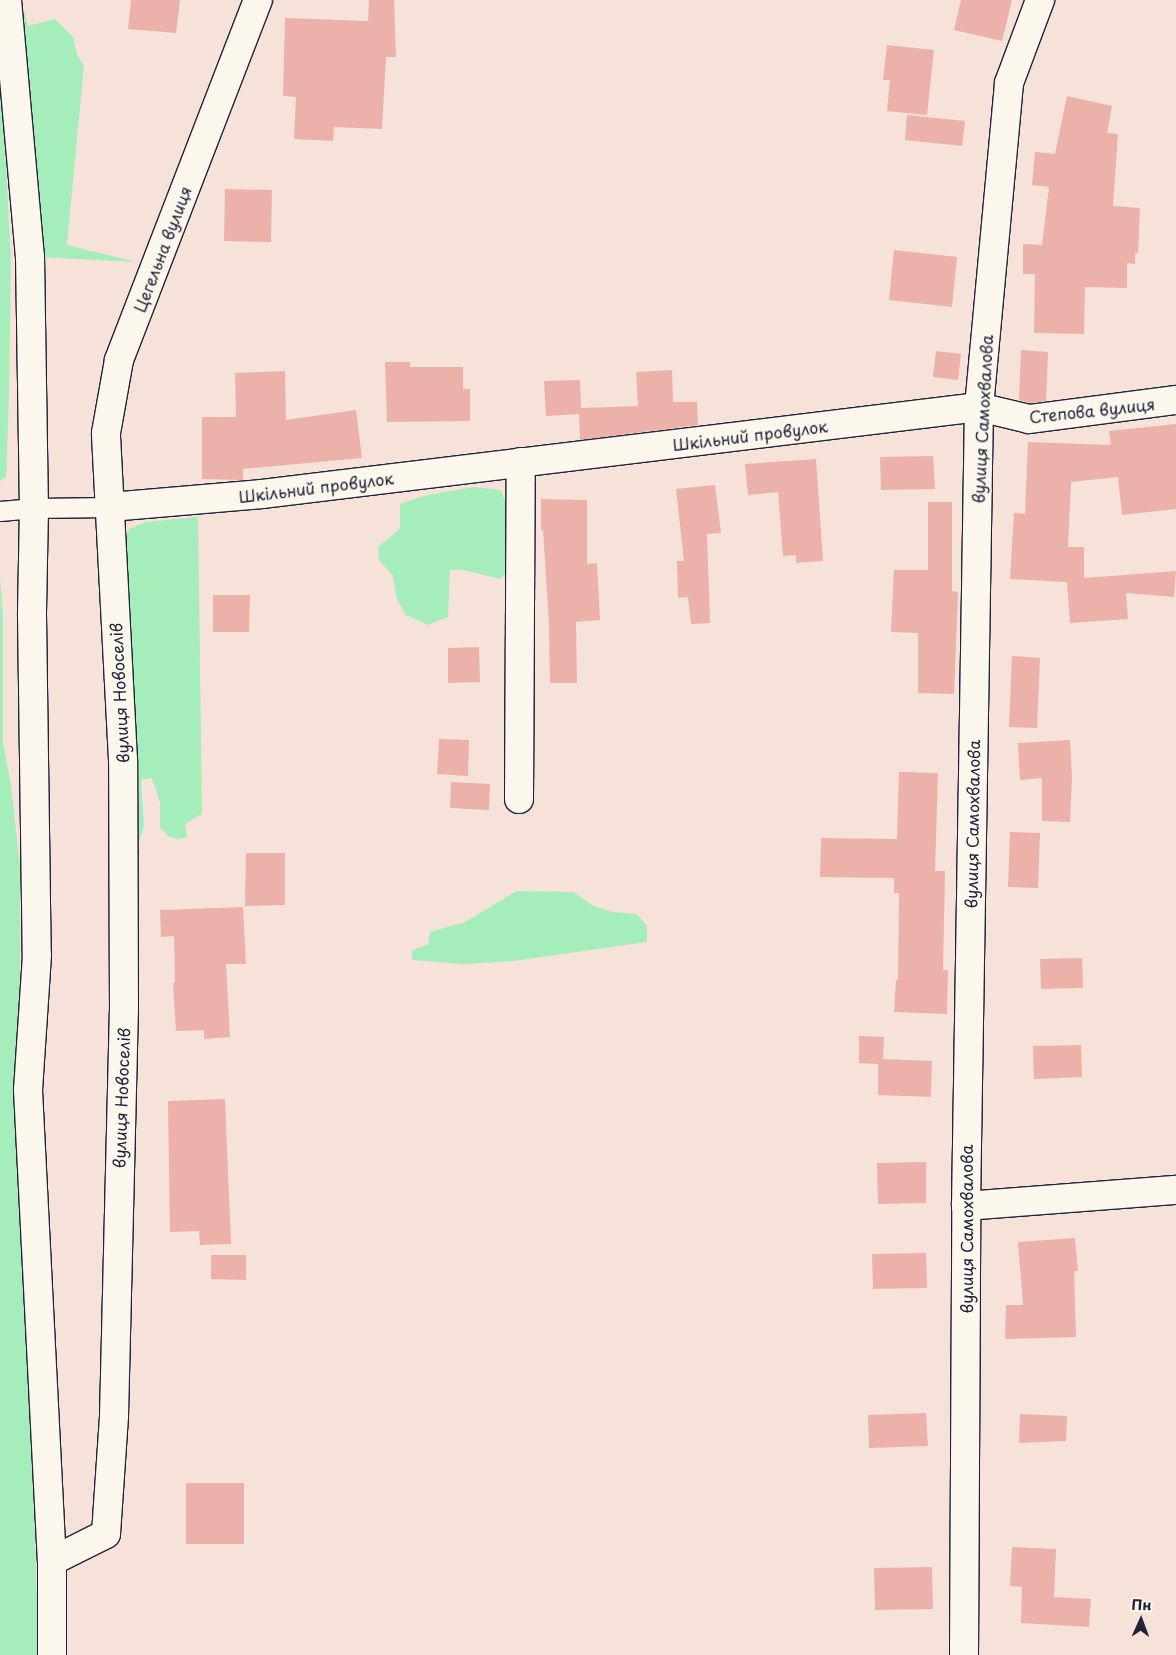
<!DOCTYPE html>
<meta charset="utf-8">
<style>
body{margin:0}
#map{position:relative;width:1176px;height:1655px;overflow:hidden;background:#f6e2d8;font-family:"Playpen Sans",sans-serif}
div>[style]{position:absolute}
.green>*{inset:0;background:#a5edbb}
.building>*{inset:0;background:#ecb2aa}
.roads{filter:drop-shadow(1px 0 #22223b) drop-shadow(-1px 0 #22223b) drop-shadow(0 1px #22223b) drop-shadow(0 -1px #22223b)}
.service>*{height:19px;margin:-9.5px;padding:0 9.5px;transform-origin:9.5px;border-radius:9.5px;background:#fbf7ec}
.minor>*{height:28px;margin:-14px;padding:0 14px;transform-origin:14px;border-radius:14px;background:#fbf7ec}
span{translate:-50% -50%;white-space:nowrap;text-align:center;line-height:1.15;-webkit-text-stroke:4px #fbf7ec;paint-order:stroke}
.street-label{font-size:16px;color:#22223b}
.north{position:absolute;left:1116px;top:1595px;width:50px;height:50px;-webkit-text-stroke:4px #fbf7ec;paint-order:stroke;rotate:2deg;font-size:14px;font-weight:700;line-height:20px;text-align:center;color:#22223b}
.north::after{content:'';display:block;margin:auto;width:18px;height:22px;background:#22223b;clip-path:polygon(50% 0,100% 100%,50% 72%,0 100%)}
</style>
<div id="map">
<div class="green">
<i style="clip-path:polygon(16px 0,21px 0,28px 26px,55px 19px,73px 37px,78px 57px,84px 65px,67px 245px,136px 262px,39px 257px)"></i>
<i style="clip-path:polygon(0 56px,11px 259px,9px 397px,6px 477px,0 481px)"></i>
<i style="clip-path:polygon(474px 487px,501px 490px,507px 507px,510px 570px,500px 579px,464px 570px,450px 570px,448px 617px,428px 625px,406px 615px,397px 600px,393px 576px,379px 560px,378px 547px,400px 529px,400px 504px,423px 496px)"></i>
<i style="clip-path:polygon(198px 517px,202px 814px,185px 824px,187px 837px,178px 839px,169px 837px,160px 827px,160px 802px,152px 778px,141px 780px,144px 826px,138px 846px,140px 852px,131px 863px,135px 811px,133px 673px,126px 636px,119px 554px,129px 529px,146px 522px)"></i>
<i style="clip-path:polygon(0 578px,3px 614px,3px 743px,11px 785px,20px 868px,20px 1093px,39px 1655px,0 1655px)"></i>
<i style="clip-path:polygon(517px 891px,573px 892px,592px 905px,612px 912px,637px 914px,647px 926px,647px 942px,514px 961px,464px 964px,412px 960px,412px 950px,428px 945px,430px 932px,465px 922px)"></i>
</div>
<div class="building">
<i style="clip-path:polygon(131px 0,180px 0,176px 33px,128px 29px)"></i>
<i style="clip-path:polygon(369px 0,394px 0,396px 57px,386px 57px,382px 129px,334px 127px,333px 141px,294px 139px,296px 97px,283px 96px,285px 18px,368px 21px)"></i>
<i style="clip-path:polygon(961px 0,1012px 0,1002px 41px,954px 30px)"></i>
<i style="clip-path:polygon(887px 45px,934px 50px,927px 115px,887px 111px,890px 80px,883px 80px)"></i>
<i style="clip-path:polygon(1067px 96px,1112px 106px,1107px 133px,1118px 134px,1113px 206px,1140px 208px,1138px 253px,1135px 253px,1135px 264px,1127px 263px,1127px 288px,1085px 287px,1084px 334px,1034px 333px,1035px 274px,1023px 274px,1023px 244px,1042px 245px,1049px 187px,1032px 185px,1035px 152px,1055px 154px)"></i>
<i style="clip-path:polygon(907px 115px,965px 121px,962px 146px,905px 140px)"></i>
<i style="clip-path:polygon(225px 189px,272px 190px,271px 242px,224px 241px)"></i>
<i style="clip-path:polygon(894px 250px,957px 257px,952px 307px,889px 300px)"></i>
<i style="clip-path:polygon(1021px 350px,1048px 352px,1046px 401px,1030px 403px,1019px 400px)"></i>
<i style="clip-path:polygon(936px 351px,961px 354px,958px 380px,933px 377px)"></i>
<i style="clip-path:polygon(385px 362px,410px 362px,410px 367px,463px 367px,463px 389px,470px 389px,470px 421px,387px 422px)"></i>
<i style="clip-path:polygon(672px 370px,673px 402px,697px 402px,698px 425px,580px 440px,579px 414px,546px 416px,544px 381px,580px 380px,581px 408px,638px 406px,636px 372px)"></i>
<i style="clip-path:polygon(285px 371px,286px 420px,356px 410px,362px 458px,243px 469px,243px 480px,202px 479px,202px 417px,236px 417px,235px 373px)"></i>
<i style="clip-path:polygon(1176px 424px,1176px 509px,1122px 515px,1118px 477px,1071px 482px,1068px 547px,1084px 547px,1084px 578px,1176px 571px,1174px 597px,1126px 593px,1128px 619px,1070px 623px,1067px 582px,1010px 579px,1014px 513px,1025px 514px,1028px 442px,1111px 445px,1109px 431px)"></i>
<i style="clip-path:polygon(933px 456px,935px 489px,881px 490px,880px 457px)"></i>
<i style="clip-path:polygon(816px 459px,823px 561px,796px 563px,796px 555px,783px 556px,778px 492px,748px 495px,745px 464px)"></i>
<i style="clip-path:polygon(715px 485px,721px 533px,707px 534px,710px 623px,691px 624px,688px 597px,678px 598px,677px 561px,684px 561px,676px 489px)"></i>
<i style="clip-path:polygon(541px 499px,587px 500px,587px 564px,597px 563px,600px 620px,576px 622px,577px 683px,550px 683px,549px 624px,543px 530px,541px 530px)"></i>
<i style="clip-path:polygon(928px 502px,952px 502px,952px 591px,958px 592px,954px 694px,918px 693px,918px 633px,891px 632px,894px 570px,928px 570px)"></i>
<i style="clip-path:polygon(213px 595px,250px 595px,249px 632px,213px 632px)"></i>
<i style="clip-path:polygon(479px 647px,480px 682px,448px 683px,448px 648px)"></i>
<i style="clip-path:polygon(1012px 656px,1040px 658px,1037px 728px,1009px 727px)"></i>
<i style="clip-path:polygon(439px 739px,469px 740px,468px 776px,437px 774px)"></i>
<i style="clip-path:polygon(1070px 740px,1072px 777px,1070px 822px,1042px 821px,1042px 778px,1020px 780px,1018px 743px)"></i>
<i style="clip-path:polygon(899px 772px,938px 773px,935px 871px,945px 871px,943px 970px,948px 970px,947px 1014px,894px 1012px,896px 980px,898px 980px,899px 893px,894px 893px,894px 878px,820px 877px,821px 838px,897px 839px)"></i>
<i style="clip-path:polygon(451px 782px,490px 784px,489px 810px,450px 808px)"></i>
<i style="clip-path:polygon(1010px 832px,1040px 833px,1038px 888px,1008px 887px)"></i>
<i style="clip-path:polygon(246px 853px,285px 853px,285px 905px,245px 906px)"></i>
<i style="clip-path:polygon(243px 907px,246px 964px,226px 964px,230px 1037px,204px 1039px,204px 1030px,176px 1031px,173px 983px,175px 983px,174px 936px,161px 937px,160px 910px)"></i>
<i style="clip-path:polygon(1082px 958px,1083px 988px,1041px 989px,1040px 959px)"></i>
<i style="clip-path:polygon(859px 1036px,884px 1037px,883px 1059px,932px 1061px,931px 1097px,878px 1095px,878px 1064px,859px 1063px)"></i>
<i style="clip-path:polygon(1081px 1045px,1082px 1077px,1034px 1079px,1033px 1046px)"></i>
<i style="clip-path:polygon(225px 1099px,231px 1244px,200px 1245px,199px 1231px,170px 1232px,168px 1101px)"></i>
<i style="clip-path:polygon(926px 1162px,926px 1203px,878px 1204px,877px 1163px)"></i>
<i style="clip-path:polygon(1075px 1238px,1078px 1271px,1074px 1271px,1076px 1337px,1005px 1339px,1006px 1305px,1023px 1305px,1018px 1242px)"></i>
<i style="clip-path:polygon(926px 1253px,927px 1288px,873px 1289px,872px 1254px)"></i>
<i style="clip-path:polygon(211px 1255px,246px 1255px,246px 1280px,211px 1279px)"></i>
<i style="clip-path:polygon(926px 1413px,928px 1446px,869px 1448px,868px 1415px)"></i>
<i style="clip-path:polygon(1020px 1414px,1067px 1416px,1066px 1441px,1019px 1443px)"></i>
<i style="clip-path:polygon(186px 1483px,244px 1483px,244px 1544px,186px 1544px)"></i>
<i style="clip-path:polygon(1012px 1547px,1056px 1549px,1054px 1597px,1091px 1599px,1089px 1627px,1021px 1623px,1022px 1587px,1010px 1586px)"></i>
<i style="clip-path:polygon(932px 1567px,933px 1609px,875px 1610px,874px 1568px)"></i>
</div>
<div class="roads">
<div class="service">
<i style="left:0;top:511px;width:34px;rotate:-5deg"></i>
<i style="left:34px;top:508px;width:76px;rotate:-0.8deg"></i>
</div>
<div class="minor">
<i style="left:7px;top:0;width:257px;rotate:84.9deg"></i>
<i style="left:30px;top:256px;width:252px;rotate:89.1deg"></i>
<i style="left:34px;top:508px;width:107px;rotate:91.1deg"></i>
<i style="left:32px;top:615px;width:340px;rotate:89.2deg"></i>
<i style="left:37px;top:955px;width:135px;rotate:93.8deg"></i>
<i style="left:28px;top:1090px;width:472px;rotate:87.1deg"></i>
<i style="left:110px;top:507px;width:153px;rotate:-4.9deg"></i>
<i style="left:262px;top:494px;width:722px;rotate:-6.92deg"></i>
<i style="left:979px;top:407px;width:51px;rotate:13.5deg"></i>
<i style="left:1029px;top:419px;width:148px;rotate:-7.4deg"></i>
<i style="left:519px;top:799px;width:337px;rotate:-89.7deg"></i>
<i style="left:966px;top:1206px;width:211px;rotate:-4.4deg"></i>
<i style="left:52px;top:1655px;width:94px;rotate:-90deg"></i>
<i style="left:52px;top:1561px;width:60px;rotate:-26.6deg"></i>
<i style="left:106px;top:1534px;width:118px;rotate:-86.1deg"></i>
<i style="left:114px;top:1416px;width:406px;rotate:-88.6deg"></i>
<i style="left:124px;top:1010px;width:250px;rotate:-90.2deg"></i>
<i style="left:123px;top:760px;width:327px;rotate:-93deg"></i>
<i style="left:106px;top:433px;width:74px;rotate:-79.9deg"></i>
<i style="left:119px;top:360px;width:386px;rotate:-68.9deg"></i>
<i style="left:964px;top:1655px;width:449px;rotate:-89.7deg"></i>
<i style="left:966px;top:1206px;width:799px;rotate:-89.07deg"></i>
<i style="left:979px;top:407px;width:325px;rotate:-84.7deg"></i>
<i style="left:1009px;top:83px;width:89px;rotate:-69.5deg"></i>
</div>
</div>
<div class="street-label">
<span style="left:162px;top:249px;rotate:-69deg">Цегельна вулиця</span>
<span style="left:1092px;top:410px;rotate:-6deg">Степова вулиця</span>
<span style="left:982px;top:419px;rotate:-87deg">вулиця Самохвалова</span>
<span style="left:750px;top:435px;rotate:-7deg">Шкільний провулок</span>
<span style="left:316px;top:487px;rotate:-7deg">Шкільний провулок</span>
<span style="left:119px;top:693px;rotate:-93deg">вулиця Новоселів</span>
<span style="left:972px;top:824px;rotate:-89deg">вулиця Самохвалова</span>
<span style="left:121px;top:1098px;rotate:-88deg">вулиця Новоселів</span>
<span style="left:966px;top:1229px;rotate:-90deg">вулиця Самохвалова</span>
</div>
<div class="north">Пн</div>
</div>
